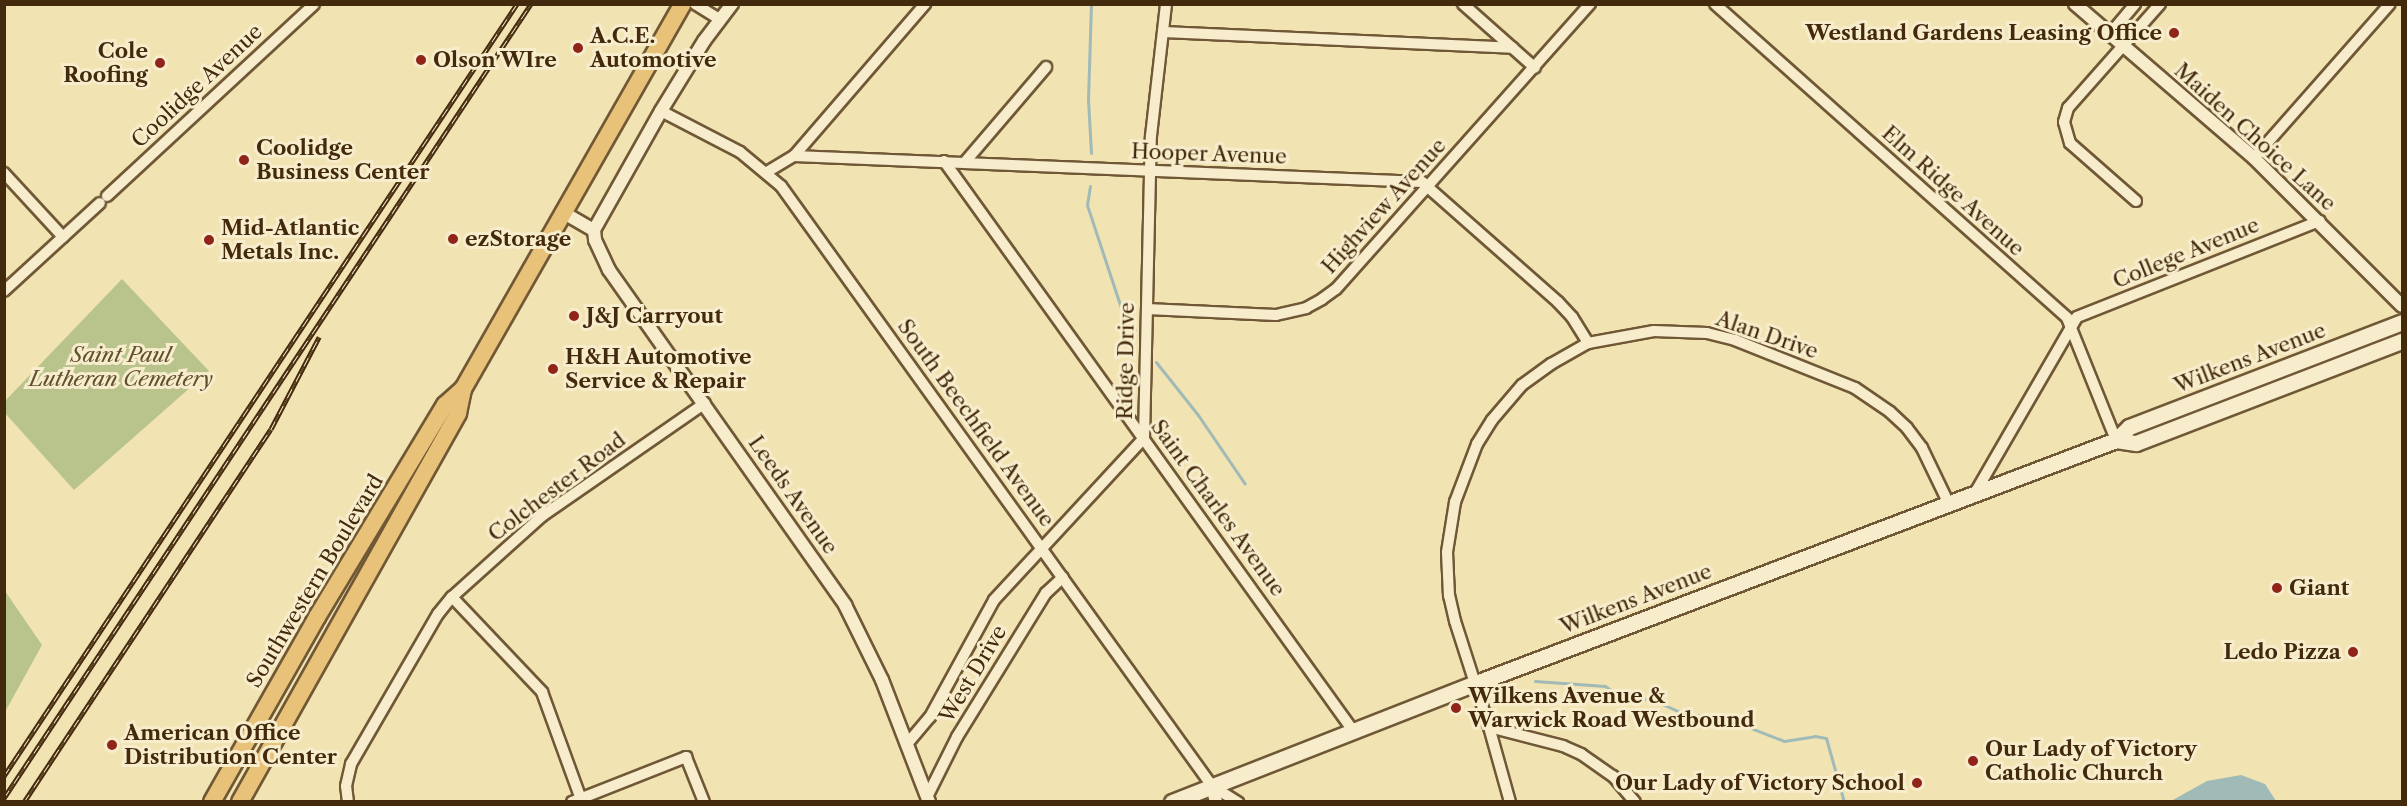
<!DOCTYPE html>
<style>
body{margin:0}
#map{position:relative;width:2407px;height:806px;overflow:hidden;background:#f2e3b2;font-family:"Libre Caslon Text",serif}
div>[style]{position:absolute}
.green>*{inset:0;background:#b9c48d}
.water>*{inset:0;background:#a0bbb7}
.stream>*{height:3px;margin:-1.5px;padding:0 1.5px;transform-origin:1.5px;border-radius:1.5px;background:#a0bbb7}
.roads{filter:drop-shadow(2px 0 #705836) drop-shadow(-2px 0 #705836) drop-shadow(0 2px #705836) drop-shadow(0 -2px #705836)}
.minor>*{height:10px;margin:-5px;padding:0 5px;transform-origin:5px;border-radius:5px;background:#f7edcd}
.tertiary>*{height:12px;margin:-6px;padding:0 6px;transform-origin:6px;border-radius:6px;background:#f7edcd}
.secondary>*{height:15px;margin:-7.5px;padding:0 7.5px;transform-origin:7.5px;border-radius:7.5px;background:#f7edcd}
.primary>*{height:16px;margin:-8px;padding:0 8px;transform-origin:8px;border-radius:8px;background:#e9c279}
.rail>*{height:5px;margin-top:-2.5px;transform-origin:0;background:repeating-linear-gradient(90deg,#f7edcd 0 9px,#442a0d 0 18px);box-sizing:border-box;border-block:2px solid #442a0d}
.dots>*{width:16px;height:16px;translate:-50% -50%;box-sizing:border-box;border:3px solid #f7edcd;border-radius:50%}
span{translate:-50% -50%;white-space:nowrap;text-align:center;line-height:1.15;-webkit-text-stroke:6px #f7edcd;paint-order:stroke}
.poi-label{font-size:21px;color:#442a0d;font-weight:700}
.right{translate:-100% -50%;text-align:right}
.left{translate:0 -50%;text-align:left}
.street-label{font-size:21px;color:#442a0d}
.park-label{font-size:21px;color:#61502d;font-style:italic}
.frame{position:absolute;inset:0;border:6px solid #442a0d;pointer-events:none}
</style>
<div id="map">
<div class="green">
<i style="clip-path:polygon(122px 279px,209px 371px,74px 490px,5px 413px,5px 401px)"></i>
<i style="clip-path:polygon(5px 591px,42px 645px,5px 712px)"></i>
</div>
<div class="water">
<i style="clip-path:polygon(2241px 775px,2265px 784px,2276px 801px,2171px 801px,2207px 781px)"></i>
</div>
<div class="stream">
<i style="left:1091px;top:153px;width:54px;rotate:-93.2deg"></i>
<i style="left:1088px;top:99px;width:95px;rotate:-88.2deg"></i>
<i style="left:1090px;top:186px;width:19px;rotate:99deg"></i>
<i style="left:1087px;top:205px;width:118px;rotate:71.7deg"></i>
<i style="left:1124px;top:317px;width:17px;rotate:50deg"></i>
<i style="left:1156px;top:362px;width:68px;rotate:51.6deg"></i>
<i style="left:1198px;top:415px;width:83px;rotate:55.7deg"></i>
<i style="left:1535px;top:681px;width:70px;rotate:4.1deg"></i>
<i style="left:1605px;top:686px;width:21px;rotate:35deg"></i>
<i style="left:1622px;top:698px;width:29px;rotate:2deg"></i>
<i style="left:1651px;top:699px;width:32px;rotate:24deg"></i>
<i style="left:1680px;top:712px;width:39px;rotate:10deg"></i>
<i style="left:1718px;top:719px;width:7px;rotate:-8deg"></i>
<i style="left:1725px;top:718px;width:63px;rotate:21.3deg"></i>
<i style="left:1784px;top:741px;width:31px;rotate:-9deg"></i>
<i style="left:1815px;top:736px;width:11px;rotate:10deg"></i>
<i style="left:1826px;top:738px;width:66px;rotate:74.3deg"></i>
</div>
<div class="roads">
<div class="minor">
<i style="left:695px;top:4px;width:28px;rotate:32deg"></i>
<i style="left:1463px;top:4px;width:96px;rotate:41.6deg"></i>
<i style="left:1715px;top:4px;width:472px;rotate:41.7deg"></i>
<i style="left:2067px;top:318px;width:131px;rotate:68.1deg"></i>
<i style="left:1163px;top:32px;width:350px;rotate:2.6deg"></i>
<i style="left:2110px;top:34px;width:39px;rotate:-50deg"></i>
<i style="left:661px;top:111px;width:89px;rotate:27.4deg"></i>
<i style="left:740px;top:152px;width:53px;rotate:39.7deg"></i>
<i style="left:781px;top:186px;width:739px;rotate:54.31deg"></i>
<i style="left:1212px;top:786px;width:31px;rotate:32deg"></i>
<i style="left:794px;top:156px;width:201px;rotate:-49.2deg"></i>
<i style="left:2254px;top:158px;width:205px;rotate:-48.6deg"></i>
<i style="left:944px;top:161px;width:703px;rotate:54.32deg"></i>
<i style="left:965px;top:162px;width:125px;rotate:-49.5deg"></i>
<i style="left:767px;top:172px;width:31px;rotate:-31deg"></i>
<i style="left:794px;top:156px;width:629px;rotate:2.37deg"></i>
<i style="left:1422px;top:182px;width:181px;rotate:41.4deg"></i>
<i style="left:1558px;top:302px;width:21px;rotate:47deg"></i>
<i style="left:1572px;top:317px;width:31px;rotate:58deg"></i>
<i style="left:4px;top:173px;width:87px;rotate:47.3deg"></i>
<i style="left:107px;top:196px;width:282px;rotate:-42.8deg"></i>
<i style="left:2136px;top:201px;width:88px;rotate:-138.7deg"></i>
<i style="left:2070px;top:143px;width:22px;rotate:-106deg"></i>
<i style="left:2064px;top:122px;width:15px;rotate:-74deg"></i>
<i style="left:2068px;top:108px;width:139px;rotate:-48.5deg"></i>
<i style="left:4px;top:291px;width:130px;rotate:-42.5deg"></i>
<i style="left:1147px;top:309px;width:129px;rotate:2.7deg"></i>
<i style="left:1276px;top:315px;width:31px;rotate:-13deg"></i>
<i style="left:1306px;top:308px;width:18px;rotate:-29deg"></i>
<i style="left:1322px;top:299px;width:17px;rotate:-36deg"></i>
<i style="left:1336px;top:289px;width:382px;rotate:-48.3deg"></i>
<i style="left:1975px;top:493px;width:203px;rotate:-59.9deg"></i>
<i style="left:2077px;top:317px;width:261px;rotate:-21.6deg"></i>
<i style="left:452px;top:597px;width:131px;rotate:46.5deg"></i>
<i style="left:542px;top:692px;width:117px;rotate:70deg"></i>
<i style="left:1489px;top:727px;width:76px;rotate:14.4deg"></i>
<i style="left:1563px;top:746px;width:20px;rotate:24deg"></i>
<i style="left:1581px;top:754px;width:39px;rotate:35deg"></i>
<i style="left:1613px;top:776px;width:34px;rotate:50deg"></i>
<i style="left:907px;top:744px;width:35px;rotate:-50deg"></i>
<i style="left:930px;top:717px;width:133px;rotate:-61.3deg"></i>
<i style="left:994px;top:600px;width:221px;rotate:-47.2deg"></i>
<i style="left:1144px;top:438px;width:302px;rotate:-88.7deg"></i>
<i style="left:1151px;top:136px;width:133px;rotate:-83.5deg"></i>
<i style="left:927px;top:797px;width:67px;rotate:-63.4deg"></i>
<i style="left:957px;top:737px;width:169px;rotate:-58.3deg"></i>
<i style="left:1046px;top:593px;width:23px;rotate:-43deg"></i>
<i style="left:348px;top:802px;width:16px;rotate:-97deg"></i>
<i style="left:346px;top:786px;width:23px;rotate:-77deg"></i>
<i style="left:351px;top:764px;width:173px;rotate:-59.9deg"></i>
<i style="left:438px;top:614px;width:22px;rotate:-51deg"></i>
<i style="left:452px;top:597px;width:121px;rotate:-42deg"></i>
<i style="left:542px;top:516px;width:198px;rotate:-34.7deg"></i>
<i style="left:572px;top:802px;width:123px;rotate:-21.5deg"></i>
<i style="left:686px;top:757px;width:48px;rotate:68.2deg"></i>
<i style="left:1510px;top:802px;width:78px;rotate:-105.6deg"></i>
<i style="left:1489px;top:727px;width:111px;rotate:-107.8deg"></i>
<i style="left:1455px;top:621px;width:26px;rotate:-103deg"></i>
<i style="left:1449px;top:596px;width:44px;rotate:-92.6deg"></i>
<i style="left:1447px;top:552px;width:51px;rotate:-80.9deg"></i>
<i style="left:1455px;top:502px;width:62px;rotate:-69.2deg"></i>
<i style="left:1477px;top:444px;width:28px;rotate:-58deg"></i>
<i style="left:1492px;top:420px;width:46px;rotate:-49.4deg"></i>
<i style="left:1522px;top:385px;width:36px;rotate:-36deg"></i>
<i style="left:1551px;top:364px;width:43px;rotate:-29.6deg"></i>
<i style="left:1588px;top:343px;width:67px;rotate:-10.3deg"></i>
<i style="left:1654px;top:331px;width:53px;rotate:2.2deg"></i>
<i style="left:1707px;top:333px;width:29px;rotate:14deg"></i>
<i style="left:1735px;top:340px;width:129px;rotate:21.8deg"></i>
<i style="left:1855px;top:388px;width:42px;rotate:34.4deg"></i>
<i style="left:1890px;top:412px;width:23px;rotate:43deg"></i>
<i style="left:1907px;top:428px;width:25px;rotate:53deg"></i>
<i style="left:1922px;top:448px;width:62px;rotate:64.3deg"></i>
</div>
<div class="tertiary">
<i style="left:732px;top:4px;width:46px;rotate:127.1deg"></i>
<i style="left:704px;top:41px;width:82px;rotate:121.6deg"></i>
<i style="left:661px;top:111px;width:137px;rotate:119.4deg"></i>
<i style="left:594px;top:230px;width:10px;rotate:84deg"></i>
<i style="left:595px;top:240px;width:33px;rotate:65deg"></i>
<i style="left:609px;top:270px;width:410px;rotate:54.8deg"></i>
<i style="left:845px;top:605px;width:84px;rotate:63.7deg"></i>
<i style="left:882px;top:680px;width:131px;rotate:68.9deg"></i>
<i style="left:2075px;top:4px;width:236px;rotate:40.7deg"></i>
<i style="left:2254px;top:158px;width:209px;rotate:45deg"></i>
<i style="left:564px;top:213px;width:34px;rotate:30deg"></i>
<i style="left:1212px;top:786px;width:16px;rotate:76deg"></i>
</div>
<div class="secondary">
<i style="left:2116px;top:440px;width:20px;rotate:9deg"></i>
<i style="left:2136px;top:443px;width:285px;rotate:-21deg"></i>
<i style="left:1172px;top:802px;width:326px;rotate:-21.4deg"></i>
<i style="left:1476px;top:683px;width:685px;rotate:-20.79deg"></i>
<i style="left:2116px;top:440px;width:18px;rotate:-45deg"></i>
<i style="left:2129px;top:427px;width:292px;rotate:-21deg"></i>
</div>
<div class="primary">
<i style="left:212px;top:802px;width:213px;rotate:-60.4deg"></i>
<i style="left:317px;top:617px;width:248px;rotate:-58.9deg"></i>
<i style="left:445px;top:405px;width:24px;rotate:-42deg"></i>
<i style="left:240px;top:802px;width:446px;rotate:-60.7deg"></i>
<i style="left:458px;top:413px;width:25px;rotate:-78deg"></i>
<i style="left:463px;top:389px;width:443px;rotate:-60.3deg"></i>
</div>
</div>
<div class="rail">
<i style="left:4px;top:776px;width:927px;rotate:-56.4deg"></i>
<i style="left:4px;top:798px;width:953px;rotate:-56.43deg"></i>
<i style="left:24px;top:802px;width:447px;rotate:-56.5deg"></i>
<i style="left:271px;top:429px;width:104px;rotate:-62.4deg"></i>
</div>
<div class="dots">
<i style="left:2174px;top:33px;background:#8f2418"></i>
<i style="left:578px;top:48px;background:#8f2418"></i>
<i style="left:421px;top:60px;background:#8f2418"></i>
<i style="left:160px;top:63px;background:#8f2418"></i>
<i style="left:244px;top:160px;background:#8f2418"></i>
<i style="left:453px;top:239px;background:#8f2418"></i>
<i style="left:209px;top:240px;background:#8f2418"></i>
<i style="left:574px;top:316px;background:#8f2418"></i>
<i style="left:553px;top:369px;background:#8f2418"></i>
<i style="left:2277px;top:588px;background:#8f2418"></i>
<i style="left:2353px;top:652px;background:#8f2418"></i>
<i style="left:1456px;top:708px;background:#8f2418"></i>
<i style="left:112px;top:745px;background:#8f2418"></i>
<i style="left:1973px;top:761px;background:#8f2418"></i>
<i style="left:1917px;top:783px;background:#8f2418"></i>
</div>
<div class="poi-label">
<span class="right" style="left:2162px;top:33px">Westland Gardens Leasing Office</span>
<span class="left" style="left:590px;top:48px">A.C.E.<br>Automotive</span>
<span class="right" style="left:148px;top:63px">Cole<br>Roofing</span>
<span class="left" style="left:433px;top:60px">Olson WIre</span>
<span class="left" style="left:256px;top:160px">Coolidge<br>Business Center</span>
<span class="left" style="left:221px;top:240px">Mid-Atlantic<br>Metals Inc.</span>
<span class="left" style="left:465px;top:239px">ezStorage</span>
<span class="left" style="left:586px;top:316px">J&amp;J Carryout</span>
<span class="left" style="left:565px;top:369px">H&amp;H Automotive<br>Service &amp; Repair</span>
<span class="left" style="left:2289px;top:588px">Giant</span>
<span class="right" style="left:2341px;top:652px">Ledo Pizza</span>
<span class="left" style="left:1468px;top:708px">Wilkens Avenue &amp;<br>Warwick Road Westbound</span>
<span class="left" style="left:124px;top:745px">American Office<br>Distribution Center</span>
<span class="left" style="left:1985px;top:761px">Our Lady of Victory<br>Catholic Church</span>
<span class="right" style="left:1905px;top:783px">Our Lady of Victory School</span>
</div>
<div class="street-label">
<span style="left:197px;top:86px;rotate:-43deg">Coolidge Avenue</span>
<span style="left:2255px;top:137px;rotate:42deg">Maiden Choice Lane</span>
<span style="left:1209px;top:154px;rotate:2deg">Hooper Avenue</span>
<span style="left:1953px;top:191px;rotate:42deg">Elm Ridge Avenue</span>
<span style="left:1384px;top:206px;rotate:-48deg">Highview Avenue</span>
<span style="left:2186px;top:253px;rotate:-22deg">College Avenue</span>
<span style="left:1767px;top:335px;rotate:19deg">Alan Drive</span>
<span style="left:2250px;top:358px;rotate:-21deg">Wilkens Avenue</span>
<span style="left:1126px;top:361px;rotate:-89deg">Ridge Drive</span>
<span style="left:976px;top:423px;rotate:54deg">South Beechfield Avenue</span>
<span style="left:557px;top:487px;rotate:-37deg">Colchester Road</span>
<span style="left:793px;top:495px;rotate:55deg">Leeds Avenue</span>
<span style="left:1218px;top:508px;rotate:54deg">Saint Charles Avenue</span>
<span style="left:315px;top:581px;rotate:-59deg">Southwestern Boulevard</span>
<span style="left:1636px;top:599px;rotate:-21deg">Wilkens Avenue</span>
<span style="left:973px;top:674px;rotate:-59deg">West Drive</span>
</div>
<div class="park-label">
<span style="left:121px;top:367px">Saint Paul<br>Lutheran Cemetery</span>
</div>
<div class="frame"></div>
</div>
